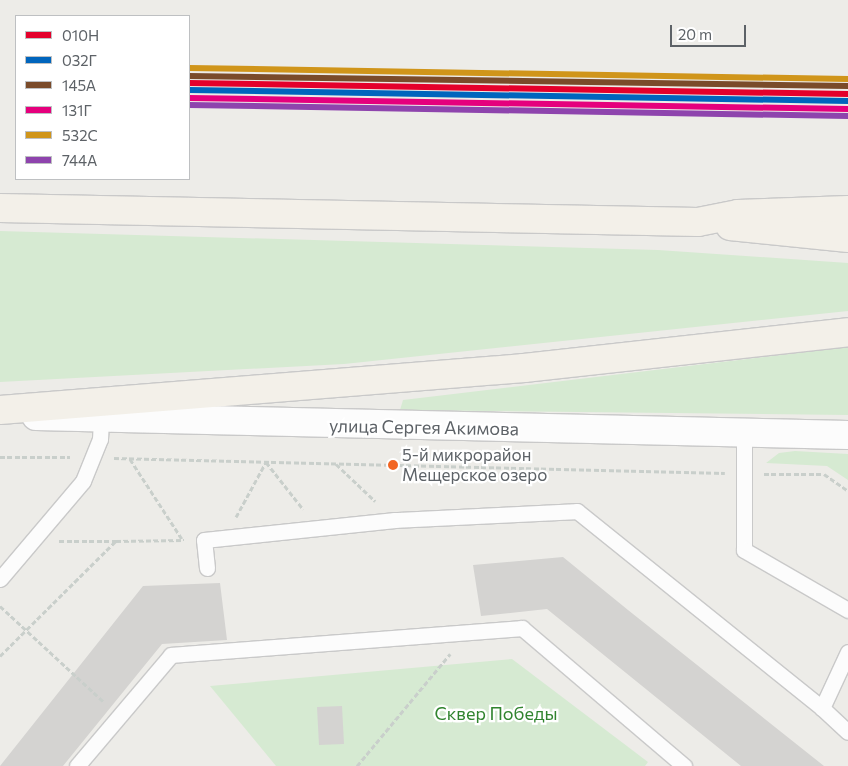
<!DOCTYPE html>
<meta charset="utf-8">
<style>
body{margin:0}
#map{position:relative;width:848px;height:766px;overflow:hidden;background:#edece8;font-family:Commissioner,sans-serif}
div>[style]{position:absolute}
.green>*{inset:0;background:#d6ead2}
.building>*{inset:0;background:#d4d3d1}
.path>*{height:3px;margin-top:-1.5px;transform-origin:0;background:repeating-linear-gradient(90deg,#c9cfcb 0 5px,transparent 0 7.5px)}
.roads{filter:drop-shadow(1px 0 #c9c9c9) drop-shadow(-1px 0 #c9c9c9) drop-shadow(0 1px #c9c9c9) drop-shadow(0 -1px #c9c9c9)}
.lane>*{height:15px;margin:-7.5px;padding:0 7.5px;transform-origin:7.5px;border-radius:7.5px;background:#fcfcfc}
.secondary>*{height:28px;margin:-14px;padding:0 14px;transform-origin:14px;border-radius:14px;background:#fcfcfc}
.primary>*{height:28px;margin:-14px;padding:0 14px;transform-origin:14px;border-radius:14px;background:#f3f0e9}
.rail-1>*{height:6px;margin:-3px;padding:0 3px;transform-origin:3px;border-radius:3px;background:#e4002b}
.rail-2>*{height:6px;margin:-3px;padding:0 3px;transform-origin:3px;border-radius:3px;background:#0065bd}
.rail-3>*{height:6px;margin:-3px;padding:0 3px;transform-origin:3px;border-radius:3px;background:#7a4b2a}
.rail-4>*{height:6px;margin:-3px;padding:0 3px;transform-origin:3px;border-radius:3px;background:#e5007d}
.rail-5>*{height:6px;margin:-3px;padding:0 3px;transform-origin:3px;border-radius:3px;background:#d0951a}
.rail-6>*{height:6px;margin:-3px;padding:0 3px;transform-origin:3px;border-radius:3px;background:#8e44ad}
.dots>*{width:14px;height:14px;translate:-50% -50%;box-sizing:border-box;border:2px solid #fff;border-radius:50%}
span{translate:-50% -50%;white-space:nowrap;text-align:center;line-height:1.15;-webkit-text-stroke:4.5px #fff;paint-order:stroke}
.bus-label{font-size:17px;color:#5d6267}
.left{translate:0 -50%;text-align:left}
.street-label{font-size:18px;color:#5d6267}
.park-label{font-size:18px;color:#31842f}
.legend{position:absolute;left:15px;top:15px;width:175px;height:165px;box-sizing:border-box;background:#fff;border:1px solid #bec0c2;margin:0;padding:6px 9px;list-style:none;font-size:15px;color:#5d6267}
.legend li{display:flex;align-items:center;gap:10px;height:25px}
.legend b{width:25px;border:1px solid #bec0c2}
.scale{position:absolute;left:670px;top:25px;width:76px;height:22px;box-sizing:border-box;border:2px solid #5d6267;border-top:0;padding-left:6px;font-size:15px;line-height:18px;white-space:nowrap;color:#5d6267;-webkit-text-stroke:4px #fff;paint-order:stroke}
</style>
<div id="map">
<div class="green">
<i style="clip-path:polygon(0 231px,658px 250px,848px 263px,848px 311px,344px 364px,0 382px)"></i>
<i style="clip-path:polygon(848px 347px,848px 415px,400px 410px,403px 400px)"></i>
<i style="clip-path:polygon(795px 451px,848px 454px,848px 480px,827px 466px,766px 463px,779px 453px)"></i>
<i style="clip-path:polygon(512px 659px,648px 762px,645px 766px,276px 766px,210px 686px)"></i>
</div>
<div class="building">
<i style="clip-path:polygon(563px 557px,628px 610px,824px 766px,741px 766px,547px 609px,481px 616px,473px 565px)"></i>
<i style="clip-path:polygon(220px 583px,227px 640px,162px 644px,63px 766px,0 766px,143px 586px)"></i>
<i style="clip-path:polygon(342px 706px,344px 744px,319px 745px,317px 707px)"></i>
</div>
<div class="path">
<i style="left:0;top:457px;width:70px"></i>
<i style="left:114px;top:458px;width:611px;rotate:1.41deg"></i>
<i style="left:130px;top:459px;width:95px;rotate:57deg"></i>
<i style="left:336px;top:464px;width:54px;rotate:43.5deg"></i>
<i style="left:764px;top:474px;width:60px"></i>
<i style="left:824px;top:474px;width:29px;rotate:35deg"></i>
<i style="left:236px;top:517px;width:63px;rotate:-61.4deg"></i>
<i style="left:266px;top:462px;width:60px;rotate:51.8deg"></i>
<i style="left:59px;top:541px;width:57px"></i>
<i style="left:0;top:606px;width:142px;rotate:42.7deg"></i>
<i style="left:0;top:656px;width:163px;rotate:-44.8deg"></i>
<i style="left:116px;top:541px;width:68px;rotate:-0.8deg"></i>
<i style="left:357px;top:766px;width:146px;rotate:-50.3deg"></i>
</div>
<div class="roads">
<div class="lane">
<i style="left:744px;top:431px;width:119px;rotate:90deg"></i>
<i style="left:744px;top:550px;width:120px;rotate:30deg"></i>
<i style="left:207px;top:568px;width:28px;rotate:-96deg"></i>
<i style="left:204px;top:540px;width:192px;rotate:-6deg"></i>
<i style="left:395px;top:520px;width:182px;rotate:-2.8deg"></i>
<i style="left:577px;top:511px;width:314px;rotate:38.8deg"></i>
<i style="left:0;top:579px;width:128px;rotate:-49.7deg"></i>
<i style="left:83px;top:481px;width:45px;rotate:-68deg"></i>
<i style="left:100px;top:439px;width:20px;rotate:-87deg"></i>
<i style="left:848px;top:652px;width:62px;rotate:114.9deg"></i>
<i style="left:822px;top:708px;width:35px;rotate:43deg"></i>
<i style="left:77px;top:766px;width:145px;rotate:-49.7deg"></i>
<i style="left:171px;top:655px;width:352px;rotate:-4.4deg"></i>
<i style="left:522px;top:628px;width:213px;rotate:40.4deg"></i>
</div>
<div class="secondary">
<i style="left:36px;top:416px;width:812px;rotate:1.34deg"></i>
</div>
<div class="primary">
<i style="left:0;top:208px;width:698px;rotate:1.15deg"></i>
<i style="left:698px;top:222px;width:41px;rotate:-11.3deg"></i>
<i style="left:738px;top:214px;width:110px;rotate:-2.1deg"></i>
<i style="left:730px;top:226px;width:119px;rotate:5.8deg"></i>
<i style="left:0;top:410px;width:526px;rotate:-4.58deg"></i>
<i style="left:524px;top:368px;width:326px;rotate:-6.3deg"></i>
</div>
</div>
<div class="rail-1">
<i style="left:189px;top:83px;width:659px;rotate:0.96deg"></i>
</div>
<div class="rail-2">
<i style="left:189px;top:90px;width:659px;rotate:0.96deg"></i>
</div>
<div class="rail-3">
<i style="left:189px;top:76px;width:659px;rotate:0.87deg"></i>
</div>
<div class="rail-4">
<i style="left:189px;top:98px;width:659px;rotate:0.96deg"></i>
</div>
<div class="rail-5">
<i style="left:189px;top:68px;width:659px;rotate:0.96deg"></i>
</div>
<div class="rail-6">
<i style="left:189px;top:105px;width:659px;rotate:0.96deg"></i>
</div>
<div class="dots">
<i style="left:393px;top:465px;background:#f26522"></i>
</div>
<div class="bus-label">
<span class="left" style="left:402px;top:465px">5-й микрорайон<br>Мещерское озеро</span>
</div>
<div class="street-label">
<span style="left:424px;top:427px;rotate:1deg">улица Сергея Акимова</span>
</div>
<div class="park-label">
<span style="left:496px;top:713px">Сквер Победы</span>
</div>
<ul class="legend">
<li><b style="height:6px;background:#e4002b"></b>010Н</li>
<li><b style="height:6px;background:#0065bd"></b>032Г</li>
<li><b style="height:6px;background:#7a4b2a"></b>145А</li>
<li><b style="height:6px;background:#e5007d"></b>131Г</li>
<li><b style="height:6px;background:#d0951a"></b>532С</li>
<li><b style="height:6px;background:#8e44ad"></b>744А</li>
</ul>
<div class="scale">20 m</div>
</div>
